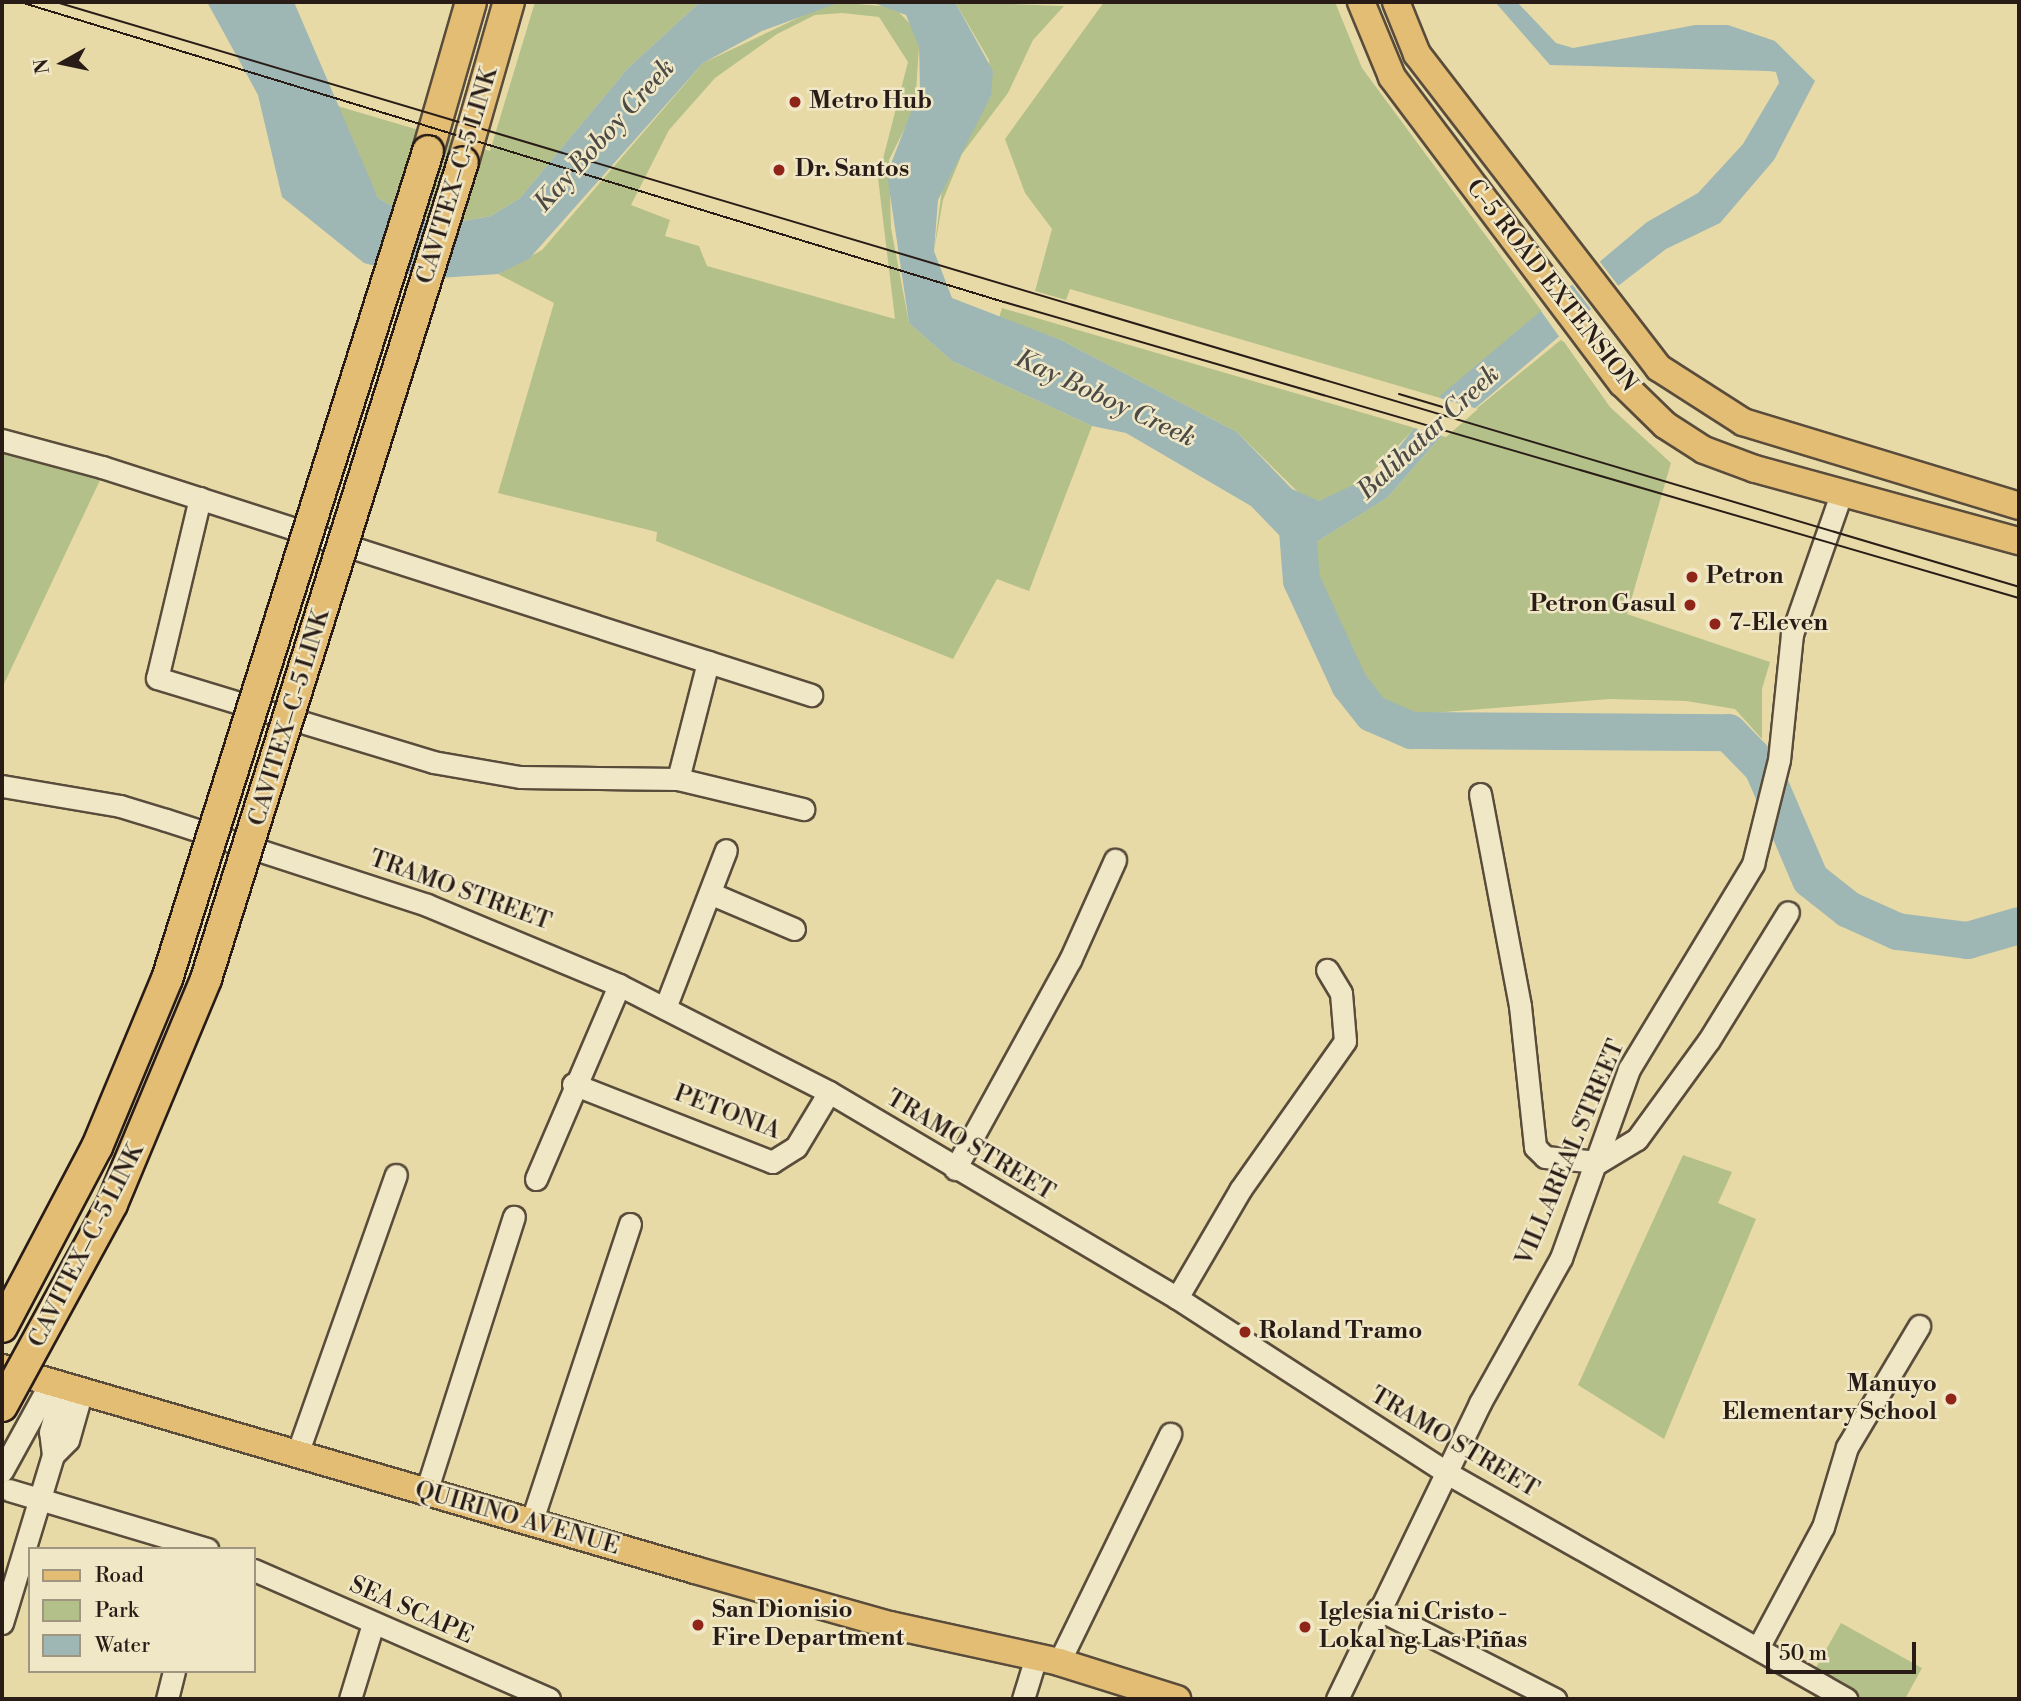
<!DOCTYPE html>
<meta charset="utf-8">
<style>
body{margin:0}
#map{position:relative;width:2021px;height:1701px;overflow:hidden;background:#e8daa7;font-family:"Libre Bodoni",serif}
div>[style]{position:absolute}
.green>*{inset:0;background:#b4c089}
.water>*{inset:0;background:#9eb7b4}
.pier>*{inset:0;background:#e8daa7}
.river>*{height:37px;margin:-18.5px;padding:0 18.5px;transform-origin:18.5px;border-radius:18.5px;background:#9eb7b4}
.roads{filter:drop-shadow(2px 0 #594c3b) drop-shadow(-2px 0 #594c3b) drop-shadow(0 2px #594c3b) drop-shadow(0 -2px #594c3b)}
.minor>*{height:21px;margin:-10.5px;padding:0 10.5px;transform-origin:10.5px;border-radius:10.5px;background:#f0e7c6}
.major>*{height:26px;margin:-13px;padding:0 13px;transform-origin:13px;border-radius:13px;background:#e4bd74}
.highway>*{height:30px;margin:-15px;padding:0 15px;transform-origin:15px;border-radius:15px;background:#e4bd74}
.tram>*{height:2px;margin:-1px;padding:0 1px;transform-origin:1px;border-radius:1px;background:#291c17}
.bridges{filter:drop-shadow(2px 0 #291c17) drop-shadow(-2px 0 #291c17) drop-shadow(0 2px #291c17) drop-shadow(0 -2px #291c17)}
.highway-bridge>*{height:30px;margin:-15px;padding:0 15px;transform-origin:15px;border-radius:15px;background:#e4bd74}
.dots>*{width:19px;height:19px;translate:-50% -50%;box-sizing:border-box;border:4px solid #f0e7c6;border-radius:50%}
span{translate:-50% -50%;white-space:nowrap;text-align:center;line-height:1.15;-webkit-text-stroke:5px #f0e7c6;paint-order:stroke}
.poi-label{font-size:24px;color:#291c17;font-weight:700}
.left{translate:0 -50%;text-align:left}
.right{translate:-100% -50%;text-align:right}
.street-label{font-size:24px;color:#291c17}
.water-label{font-size:26px;color:#4c4a46;font-style:italic}
.frame{position:absolute;inset:0;border:4px solid #291c17;pointer-events:none}
.legend{position:absolute;left:28px;top:1547px;width:228px;height:126px;box-sizing:border-box;background:#f0e7c6;border:2px solid #a09680;margin:0;padding:9px 12px;list-style:none;font-size:21px;color:#291c17}
.legend li{display:flex;align-items:center;gap:14px;height:35px}
.legend b{width:35px;border:2px solid #a09680}
.north{position:absolute;left:28px;top:28px;width:70px;height:70px;-webkit-text-stroke:5px #f0e7c6;paint-order:stroke;rotate:261deg;font-size:19px;font-weight:700;line-height:28px;text-align:center;color:#291c17}
.north::after{content:'';display:block;margin:auto;width:24px;height:32px;background:#291c17;clip-path:polygon(50% 0,100% 100%,50% 72%,0 100%)}
.scale{position:absolute;left:1766px;top:1642px;width:150px;height:32px;box-sizing:border-box;border:4px solid #291c17;border-top:0;padding-left:9px;font-size:21px;line-height:24px;white-space:nowrap;color:#291c17;-webkit-text-stroke:5px #f0e7c6;paint-order:stroke}
</style>
<div id="map">
<div class="green">
<i style="clip-path:polygon(535px 2px,700px 2px,628px 68px,520px 198px,491px 216px,442px 225px,412px 218px,378px 198px,334px 105px,490px 151px)"></i>
<i style="clip-path:polygon(evenodd,832px 2px,894px 7px,914px 28px,919px 47px,915px 108px,889px 160px,891px 228px,909px 323px,952px 361px,1092px 426px,1029px 591px,997px 579px,953px 659px,656px 541px,657px 532px,498px 493px,554px 303px,498px 274px,542px 250px,703px 63px,832px 2px,842px 13px,879px 17px,908px 62px,878px 178px,895px 319px,707px 266px,699px 246px,665px 236px,670px 220px,631px 205px,669px 130px,715px 78px,777px 34px,815px 15px,842px 13px)"></i>
<i style="clip-path:polygon(955px 2px,1064px 6px,1033px 40px,1008px 93px,962px 154px,943px 200px,934px 251px,943px 181px,991px 96px,989px 60px)"></i>
<i style="clip-path:polygon(1104px 2px,1335px 2px,1362px 68px,1543px 313px,1440px 398px,1070px 289px,1066px 300px,1035px 291px,1052px 229px,1025px 193px,1005px 139px)"></i>
<i style="clip-path:polygon(1002px 308px,1415px 428px,1358px 487px,1319px 501px,1305px 499px,1237px 432px,1061px 340px,999px 318px)"></i>
<i style="clip-path:polygon(1562px 339px,1610px 407px,1671px 463px,1627px 614px,1770px 662px,1762px 689px,1762px 739px,1735px 709px,1686px 701px,1610px 699px,1407px 715px,1373px 694px,1358px 667px,1320px 591px,1310px 546px,1387px 498px,1438px 440px)"></i>
<i style="clip-path:polygon(2px 450px,102px 476px,2px 688px)"></i>
<i style="clip-path:polygon(1683px 1155px,1732px 1172px,1718px 1203px,1756px 1219px,1664px 1439px,1578px 1385px)"></i>
<i style="clip-path:polygon(1841px 1623px,1922px 1668px,1905px 1699px,1864px 1699px,1814px 1671px)"></i>
</div>
<div class="water">
<i style="clip-path:polygon(207px 2px,294px 2px,378px 198px,412px 218px,442px 225px,491px 216px,520px 198px,628px 68px,700px 2px,841px 2px,762px 31px,703px 63px,529px 259px,498px 274px,425px 279px,364px 263px,282px 197px,258px 95px)"></i>
<i style="clip-path:polygon(871px 2px,955px 2px,993px 71px,991px 96px,938px 200px,934px 251px,952px 298px,1061px 340px,1237px 432px,1292px 489px,1319px 501px,1377px 474px,1442px 394px,1647px 222px,1698px 193px,1743px 144px,1779px 83px,1776px 72px,1768px 71px,1550px 65px,1495px 2px,1517px 2px,1556px 43px,1573px 48px,1695px 25px,1728px 25px,1775px 41px,1815px 81px,1774px 160px,1720px 223px,1666px 249px,1618px 286px,1438px 440px,1387px 498px,1310px 546px,1281px 537px,1251px 506px,1126px 433px,1092px 426px,952px 361px,909px 323px,887px 174px,920px 89px,919px 47px,906px 15px)"></i>
</div>
<div class="pier">
<i style="clip-path:polygon(1597px 258px,1620px 288px,1594px 313px,1571px 283px)"></i>
<i style="clip-path:polygon(1568px 285px,1591px 316px,1563px 342px,1541px 311px)"></i>
<i style="clip-path:polygon(1436px 397px,1440px 398px,1478px 409px,1446px 437px,1411px 427px)"></i>
</div>
<div class="river">
<i style="left:1296px;top:517px;width:63px;rotate:85.5deg"></i>
<i style="left:1301px;top:580px;width:115px;rotate:65.2deg"></i>
<i style="left:1349px;top:684px;width:37px;rotate:52deg"></i>
<i style="left:1372px;top:713px;width:43px;rotate:23.6deg"></i>
<i style="left:1411px;top:730px;width:317px;rotate:0.4deg"></i>
<i style="left:1728px;top:732px;width:49px;rotate:45.8deg"></i>
<i style="left:1762px;top:767px;width:122px;rotate:66.8deg"></i>
<i style="left:1810px;top:879px;width:48px;rotate:38.3deg"></i>
<i style="left:1848px;top:909px;width:54px;rotate:24.2deg"></i>
<i style="left:1897px;top:931px;width:71px;rotate:7.3deg"></i>
<i style="left:1967px;top:940px;width:54px;rotate:-16.1deg"></i>
</div>
<div class="roads">
<div class="minor">
<i style="left:2px;top:440px;width:104px;rotate:15.1deg"></i>
<i style="left:102px;top:467px;width:745px;rotate:17.83deg"></i>
<i style="left:200px;top:498px;width:185px;rotate:103.4deg"></i>
<i style="left:157px;top:678px;width:288px;rotate:16.9deg"></i>
<i style="left:433px;top:762px;width:88px;rotate:9.8deg"></i>
<i style="left:520px;top:777px;width:158px;rotate:0.7deg"></i>
<i style="left:678px;top:779px;width:129px;rotate:13.5deg"></i>
<i style="left:678px;top:779px;width:121px;rotate:-75.6deg"></i>
<i style="left:2px;top:786px;width:120px;rotate:9.6deg"></i>
<i style="left:120px;top:806px;width:48px;rotate:16.9deg"></i>
<i style="left:166px;top:820px;width:274px;rotate:18deg"></i>
<i style="left:427px;top:905px;width:208px;rotate:22.6deg"></i>
<i style="left:619px;top:985px;width:236px;rotate:27deg"></i>
<i style="left:829px;top:1092px;width:404px;rotate:30.6deg"></i>
<i style="left:1177px;top:1298px;width:322px;rotate:32.9deg"></i>
<i style="left:1447px;top:1473px;width:459px;rotate:29.5deg"></i>
<i style="left:1480px;top:794px;width:216px;rotate:79.3deg"></i>
<i style="left:1520px;top:1006px;width:142px;rotate:83.9deg"></i>
<i style="left:1535px;top:1147px;width:14px;rotate:45deg"></i>
<i style="left:1545px;top:1157px;width:54px;rotate:5.3deg"></i>
<i style="left:1599px;top:1162px;width:44px;rotate:-31.2deg"></i>
<i style="left:1637px;top:1139px;width:122px;rotate:-54deg"></i>
<i style="left:1709px;top:1040px;width:150px;rotate:-58.3deg"></i>
<i style="left:712px;top:894px;width:89px;rotate:23.1deg"></i>
<i style="left:665px;top:1008px;width:169px;rotate:-68.9deg"></i>
<i style="left:573px;top:1084px;width:214px;rotate:21.4deg"></i>
<i style="left:772px;top:1162px;width:28px;rotate:-32deg"></i>
<i style="left:796px;top:1147px;width:64px;rotate:-59deg"></i>
<i style="left:955px;top:1169px;width:239px;rotate:-61.2deg"></i>
<i style="left:1070px;top:960px;width:110px;rotate:-65.8deg"></i>
<i style="left:536px;top:1179px;width:211px;rotate:-66.8deg"></i>
<i style="left:1177px;top:1298px;width:125px;rotate:-59.7deg"></i>
<i style="left:1240px;top:1190px;width:182px;rotate:-54.8deg"></i>
<i style="left:1345px;top:1041px;width:48px;rotate:-94.8deg"></i>
<i style="left:1341px;top:993px;width:27px;rotate:-121deg"></i>
<i style="left:297px;top:1454px;width:296px;rotate:-70.5deg"></i>
<i style="left:53px;top:1455px;width:21px;rotate:-45deg"></i>
<i style="left:68px;top:1440px;width:51px;rotate:-74.1deg"></i>
<i style="left:2px;top:1471px;width:102px;rotate:-61.2deg"></i>
<i style="left:9px;top:1490px;width:207px;rotate:16.6deg"></i>
<i style="left:426px;top:1492px;width:289px;rotate:-72.3deg"></i>
<i style="left:531px;top:1523px;width:315px;rotate:-71.7deg"></i>
<i style="left:254px;top:1570px;width:322px;rotate:23.6deg"></i>
<i style="left:1378px;top:1609px;width:199px;rotate:27deg"></i>
<i style="left:2px;top:1623px;width:176px;rotate:-73.1deg"></i>
<i style="left:53px;top:1455px;width:23px;rotate:-97deg"></i>
<i style="left:50px;top:1432px;width:48px;rotate:-74.2deg"></i>
<i style="left:1758px;top:1648px;width:137px;rotate:-61.8deg"></i>
<i style="left:1823px;top:1527px;width:84px;rotate:-73.3deg"></i>
<i style="left:1847px;top:1447px;width:141px;rotate:-59.2deg"></i>
<i style="left:1059px;top:1662px;width:254px;rotate:-64deg"></i>
<i style="left:167px;top:1699px;width:29px;rotate:-76deg"></i>
<i style="left:350px;top:1699px;width:78px;rotate:-73deg"></i>
<i style="left:1023px;top:1699px;width:44px;rotate:-72.8deg"></i>
<i style="left:1337px;top:1699px;width:329px;rotate:-64.2deg"></i>
<i style="left:1480px;top:1403px;width:166px;rotate:-60.8deg"></i>
<i style="left:1561px;top:1258px;width:201px;rotate:-70.2deg"></i>
<i style="left:1629px;top:1069px;width:240px;rotate:-58.8deg"></i>
<i style="left:1753px;top:864px;width:107px;rotate:-76deg"></i>
<i style="left:1779px;top:760px;width:127px;rotate:-84.1deg"></i>
<i style="left:1792px;top:634px;width:148px;rotate:-70.7deg"></i>
</div>
<div class="major">
<i style="left:1361px;top:2px;width:81px;rotate:67.5deg"></i>
<i style="left:1392px;top:77px;width:383px;rotate:53.1deg"></i>
<i style="left:1622px;top:383px;width:60px;rotate:44.3deg"></i>
<i style="left:1665px;top:425px;width:46px;rotate:32.7deg"></i>
<i style="left:1704px;top:450px;width:54px;rotate:20.4deg"></i>
<i style="left:1755px;top:469px;width:274px;rotate:15.3deg"></i>
<i style="left:1396px;top:2px;width:56px;rotate:68deg"></i>
<i style="left:1417px;top:54px;width:396px;rotate:52.4deg"></i>
<i style="left:1659px;top:368px;width:100px;rotate:32.7deg"></i>
<i style="left:1743px;top:422px;width:288px;rotate:16.9deg"></i>
<i style="left:2px;top:1368px;width:722px;rotate:16.25deg"></i>
<i style="left:695px;top:1570px;width:203px;rotate:15.8deg"></i>
<i style="left:890px;top:1625px;width:173px;rotate:12.3deg"></i>
<i style="left:1059px;top:1662px;width:124px;rotate:17.4deg"></i>
</div>
<div class="highway">
<i style="left:428px;top:151px;width:155px;rotate:-73.9deg"></i>
<i style="left:463px;top:162px;width:166px;rotate:-74deg"></i>
</div>
</div>
<div class="tram">
<i style="left:20px;top:2px;width:1029px;rotate:16.96deg"></i>
<i style="left:1004px;top:302px;width:1057px;rotate:16.26deg"></i>
<i style="left:56px;top:2px;width:2048px;rotate:16.59deg"></i>
<i style="left:1399px;top:394px;width:49px;rotate:16.6deg"></i>
</div>
<div class="bridges">
<div class="highway-bridge">
<i style="left:2px;top:1327px;width:204px;rotate:-62.2deg"></i>
<i style="left:97px;top:1147px;width:182px;rotate:-67.4deg"></i>
<i style="left:167px;top:979px;width:868px;rotate:-72.5deg"></i>
<i style="left:2px;top:1406px;width:230px;rotate:-61.4deg"></i>
<i style="left:112px;top:1204px;width:244px;rotate:-67.3deg"></i>
<i style="left:206px;top:979px;width:856px;rotate:-72.54deg"></i>
</div>
</div>
<div class="dots">
<i style="left:795px;top:102px;background:#8f2418"></i>
<i style="left:779px;top:170px;background:#8f2418"></i>
<i style="left:1692px;top:577px;background:#8f2418"></i>
<i style="left:1690px;top:605px;background:#8f2418"></i>
<i style="left:1715px;top:624px;background:#8f2418"></i>
<i style="left:1245px;top:1332px;background:#8f2418"></i>
<i style="left:1951px;top:1399px;background:#8f2418"></i>
<i style="left:698px;top:1625px;background:#8f2418"></i>
<i style="left:1305px;top:1627px;background:#8f2418"></i>
</div>
<div class="poi-label">
<span class="left" style="left:809px;top:102px">Metro Hub</span>
<span class="left" style="left:795px;top:170px">Dr. Santos</span>
<span class="left" style="left:1706px;top:577px">Petron</span>
<span class="right" style="left:1676px;top:605px">Petron Gasul</span>
<span class="left" style="left:1729px;top:624px">7-Eleven</span>
<span class="left" style="left:1259px;top:1332px">Roland Tramo</span>
<span class="right" style="left:1937px;top:1399px">Manuyo<br>Elementary School</span>
<span class="left" style="left:712px;top:1625px">San Dionisio<br>Fire Department</span>
<span class="left" style="left:1319px;top:1627px">Iglesia ni Cristo -<br>Lokal ng Las Piñas</span>
</div>
<div class="street-label">
<span style="left:458px;top:176px;rotate:-73deg">CAVITEX–C-5 LINK</span>
<span style="left:1551px;top:286px;rotate:52deg">C-5 ROAD EXTENSION</span>
<span style="left:290px;top:718px;rotate:-73deg">CAVITEX–C-5 LINK</span>
<span style="left:460px;top:891px;rotate:20deg">TRAMO STREET</span>
<span style="left:727px;top:1113px;rotate:21deg">PETONIA</span>
<span style="left:970px;top:1146px;rotate:31deg">TRAMO STREET</span>
<span style="left:1571px;top:1153px;rotate:-67deg">VILLAREAL STREET</span>
<span style="left:87px;top:1246px;rotate:-63deg">CAVITEX–C-5 LINK</span>
<span style="left:1454px;top:1443px;rotate:31deg">TRAMO STREET</span>
<span style="left:517px;top:1519px;rotate:16deg">QUIRINO AVENUE</span>
<span style="left:411px;top:1611px;rotate:24deg">SEA SCAPE</span>
</div>
<div class="water-label">
<span style="left:605px;top:136px;rotate:-48deg">Kay Boboy Creek</span>
<span style="left:1105px;top:399px;rotate:25deg">Kay Boboy Creek</span>
<span style="left:1429px;top:433px;rotate:-43deg">Balihatar Creek</span>
</div>
<div class="frame"></div>
<ul class="legend">
<li><b style="height:9px;background:#e4bd74"></b>Road</li>
<li><b style="height:19px;background:#b4c089"></b>Park</li>
<li><b style="height:19px;background:#9eb7b4"></b>Water</li>
</ul>
<div class="north">N</div>
<div class="scale">50 m</div>
</div>
